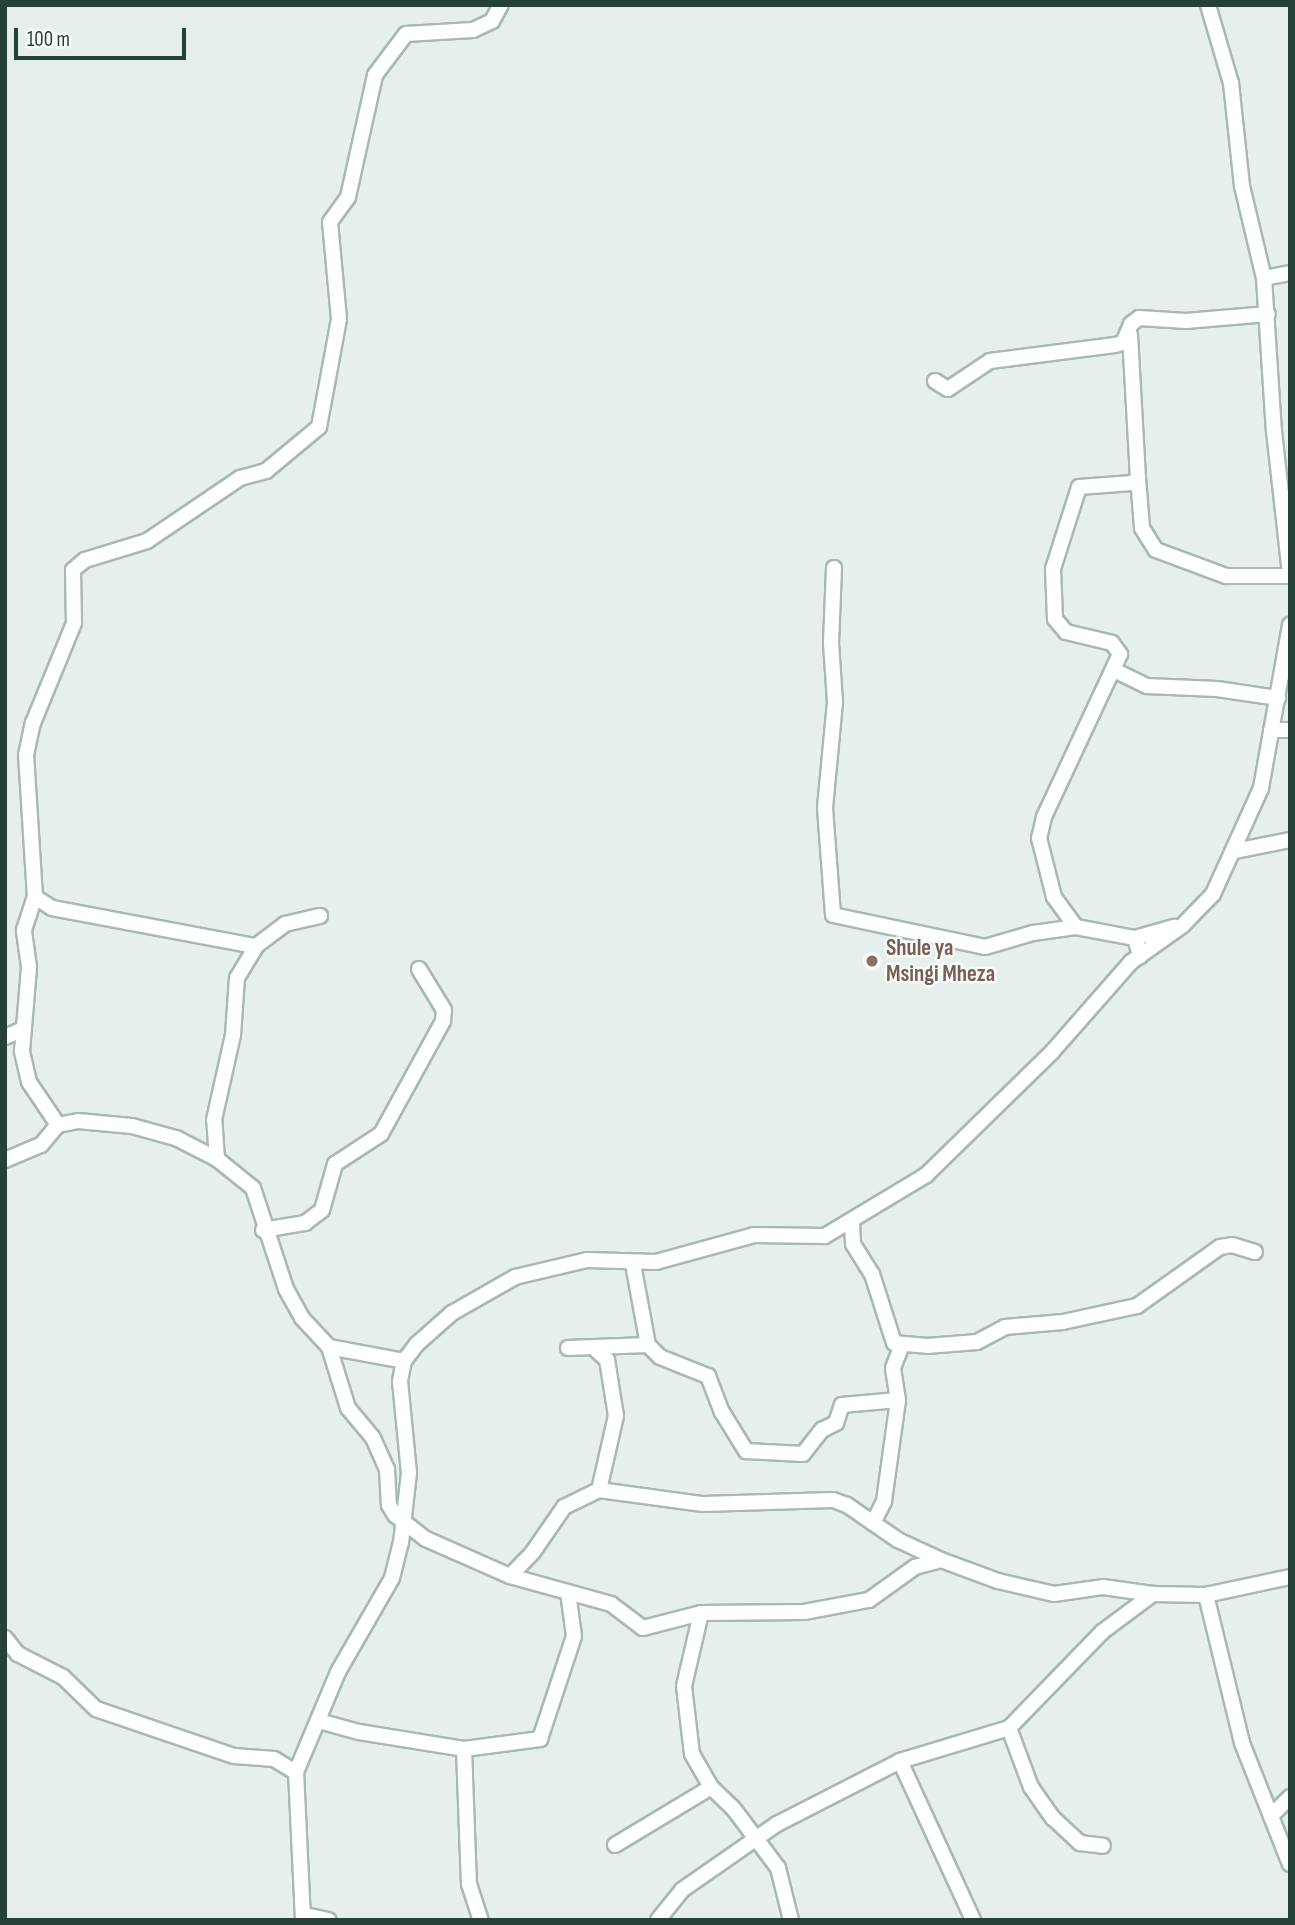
<!DOCTYPE html>
<style>
body{margin:0}
#map{position:relative;width:1295px;height:1925px;overflow:hidden;background:#e6efeb;font-family:"Sofia Sans Condensed",sans-serif}
div>[style]{position:absolute}
.roads{filter:drop-shadow(2px 0 #a8b8b2) drop-shadow(-2px 0 #a8b8b2) drop-shadow(0 2px #a8b8b2) drop-shadow(0 -2px #a8b8b2)}
.street>*{height:14px;margin:-7px;padding:0 7px;transform-origin:7px;border-radius:7px;background:#fff}
.dots>*{width:19px;height:19px;translate:-50% -50%;box-sizing:border-box;border:4px solid #f7fbf9;border-radius:50%}
span{translate:-50% -50%;white-space:nowrap;text-align:center;line-height:1.15;-webkit-text-stroke:5px #f7fbf9;paint-order:stroke}
.education-label{font-size:23px;color:#785e54;font-weight:700}
.left{translate:0 -50%;text-align:left}
.frame{position:absolute;inset:0;border:7px solid #24423a;pointer-events:none}
.scale{position:absolute;left:14px;top:28px;width:172px;height:32px;box-sizing:border-box;border:4px solid #24423a;border-top:0;padding-left:9px;font-size:21px;line-height:24px;white-space:nowrap;color:#24423a;-webkit-text-stroke:5px #f7fbf9;paint-order:stroke}
</style>
<div id="map">
<div class="roads">
<div class="street">
<i style="left:1208px;top:5px;width:81px;rotate:73.6deg"></i>
<i style="left:1231px;top:83px;width:104px;rotate:83.9deg"></i>
<i style="left:1242px;top:186px;width:95px;rotate:76.6deg"></i>
<i style="left:1264px;top:278px;width:153px;rotate:86.3deg"></i>
<i style="left:1274px;top:431px;width:143px;rotate:83.6deg"></i>
<i style="left:1264px;top:278px;width:26px;rotate:-11deg"></i>
<i style="left:1130px;top:335px;width:143px;rotate:86.8deg"></i>
<i style="left:1138px;top:478px;width:8px;rotate:140deg"></i>
<i style="left:1132px;top:483px;width:53px;rotate:175.7deg"></i>
<i style="left:1079px;top:487px;width:86px;rotate:107.6deg"></i>
<i style="left:1053px;top:569px;width:50px;rotate:87.7deg"></i>
<i style="left:1055px;top:619px;width:17px;rotate:50deg"></i>
<i style="left:1066px;top:632px;width:47px;rotate:13.4deg"></i>
<i style="left:1112px;top:643px;width:14px;rotate:54deg"></i>
<i style="left:1120px;top:654px;width:180px;rotate:115deg"></i>
<i style="left:1044px;top:817px;width:22px;rotate:103deg"></i>
<i style="left:1039px;top:838px;width:61px;rotate:75.7deg"></i>
<i style="left:1054px;top:897px;width:37px;rotate:54deg"></i>
<i style="left:1076px;top:927px;width:60px;rotate:10.6deg"></i>
<i style="left:1135px;top:938px;width:19px;rotate:74deg"></i>
<i style="left:935px;top:381px;width:15px;rotate:32deg"></i>
<i style="left:948px;top:389px;width:50px;rotate:-33.7deg"></i>
<i style="left:990px;top:361px;width:126px;rotate:-7.3deg"></i>
<i style="left:1115px;top:345px;width:8px;rotate:-14deg"></i>
<i style="left:1123px;top:343px;width:21px;rotate:-67deg"></i>
<i style="left:1131px;top:324px;width:10px;rotate:-37deg"></i>
<i style="left:1139px;top:318px;width:47px;rotate:3.7deg"></i>
<i style="left:1186px;top:321px;width:82px;rotate:-4.9deg"></i>
<i style="left:1138px;top:478px;width:50px;rotate:85.4deg"></i>
<i style="left:1142px;top:528px;width:26px;rotate:58deg"></i>
<i style="left:1156px;top:550px;width:75px;rotate:20.4deg"></i>
<i style="left:1226px;top:576px;width:64px"></i>
<i style="left:834px;top:568px;width:75px;rotate:92.3deg"></i>
<i style="left:831px;top:643px;width:59px;rotate:86.1deg"></i>
<i style="left:835px;top:702px;width:106px;rotate:95.4deg"></i>
<i style="left:825px;top:808px;width:107px;rotate:85.7deg"></i>
<i style="left:833px;top:915px;width:155px;rotate:11.9deg"></i>
<i style="left:985px;top:947px;width:50px;rotate:-16.3deg"></i>
<i style="left:1033px;top:933px;width:43px;rotate:-7.9deg"></i>
<i style="left:1114px;top:670px;width:37px;rotate:26deg"></i>
<i style="left:1147px;top:686px;width:70px;rotate:2.5deg"></i>
<i style="left:1217px;top:689px;width:62px;rotate:8.4deg"></i>
<i style="left:1271px;top:730px;width:19px"></i>
<i style="left:1235px;top:851px;width:56px;rotate:-11.3deg"></i>
<i style="left:35px;top:897px;width:20px;rotate:33deg"></i>
<i style="left:52px;top:908px;width:208px;rotate:10.6deg"></i>
<i style="left:1135px;top:938px;width:41px;rotate:-15.8deg"></i>
<i style="left:5px;top:1037px;width:17px;rotate:-24deg"></i>
<i style="left:58px;top:1125px;width:52px;rotate:-124deg"></i>
<i style="left:29px;top:1082px;width:32px;rotate:-103deg"></i>
<i style="left:22px;top:1051px;width:84px;rotate:-85.2deg"></i>
<i style="left:29px;top:967px;width:37px;rotate:-98deg"></i>
<i style="left:24px;top:930px;width:35px;rotate:-72deg"></i>
<i style="left:35px;top:897px;width:142px;rotate:-93.6deg"></i>
<i style="left:26px;top:755px;width:33px;rotate:-78deg"></i>
<i style="left:33px;top:723px;width:108px;rotate:-67.7deg"></i>
<i style="left:74px;top:623px;width:53px;rotate:-91.1deg"></i>
<i style="left:73px;top:570px;width:16px;rotate:-40deg"></i>
<i style="left:85px;top:560px;width:65px;rotate:-17deg"></i>
<i style="left:147px;top:541px;width:112px;rotate:-34.1deg"></i>
<i style="left:240px;top:478px;width:27px;rotate:-15deg"></i>
<i style="left:266px;top:471px;width:69px;rotate:-39.7deg"></i>
<i style="left:319px;top:427px;width:110px;rotate:-79.5deg"></i>
<i style="left:339px;top:319px;width:97px;rotate:-95.3deg"></i>
<i style="left:330px;top:222px;width:31px;rotate:-54deg"></i>
<i style="left:348px;top:197px;width:125px;rotate:-77.5deg"></i>
<i style="left:375px;top:75px;width:51px;rotate:-52.9deg"></i>
<i style="left:406px;top:34px;width:67px;rotate:-3.4deg"></i>
<i style="left:473px;top:30px;width:21px;rotate:-25deg"></i>
<i style="left:492px;top:21px;width:18px;rotate:-61deg"></i>
<i style="left:217px;top:1159px;width:39px;rotate:-94deg"></i>
<i style="left:214px;top:1120px;width:87px;rotate:-77.4deg"></i>
<i style="left:233px;top:1035px;width:57px;rotate:-86deg"></i>
<i style="left:237px;top:978px;width:37px;rotate:-59deg"></i>
<i style="left:256px;top:946px;width:36px;rotate:-37deg"></i>
<i style="left:285px;top:924px;width:36px;rotate:-13deg"></i>
<i style="left:5px;top:1160px;width:39px;rotate:-23deg"></i>
<i style="left:41px;top:1145px;width:26px;rotate:-50deg"></i>
<i style="left:58px;top:1125px;width:20px;rotate:-11deg"></i>
<i style="left:78px;top:1121px;width:54px;rotate:5.3deg"></i>
<i style="left:132px;top:1126px;width:46px;rotate:15.3deg"></i>
<i style="left:176px;top:1138px;width:46px;rotate:27.1deg"></i>
<i style="left:217px;top:1159px;width:46px;rotate:38.9deg"></i>
<i style="left:253px;top:1188px;width:106px;rotate:71.9deg"></i>
<i style="left:286px;top:1289px;width:33px;rotate:61deg"></i>
<i style="left:302px;top:1318px;width:40px;rotate:47deg"></i>
<i style="left:329px;top:1347px;width:64px;rotate:72.7deg"></i>
<i style="left:348px;top:1408px;width:39px;rotate:50deg"></i>
<i style="left:373px;top:1438px;width:34px;rotate:66deg"></i>
<i style="left:387px;top:1469px;width:36px;rotate:87deg"></i>
<i style="left:389px;top:1505px;width:12px;rotate:59deg"></i>
<i style="left:395px;top:1515px;width:39px;rotate:38deg"></i>
<i style="left:426px;top:1539px;width:92px;rotate:23.8deg"></i>
<i style="left:510px;top:1576px;width:105px;rotate:15.5deg"></i>
<i style="left:611px;top:1604px;width:40px;rotate:37deg"></i>
<i style="left:643px;top:1628px;width:60px;rotate:-14.5deg"></i>
<i style="left:701px;top:1613px;width:103px;rotate:-0.6deg"></i>
<i style="left:804px;top:1612px;width:66px;rotate:-10.5deg"></i>
<i style="left:869px;top:1600px;width:57px;rotate:-35.7deg"></i>
<i style="left:915px;top:1567px;width:27px;rotate:-15deg"></i>
<i style="left:941px;top:1560px;width:61px;rotate:20.2deg"></i>
<i style="left:998px;top:1581px;width:57px;rotate:13.1deg"></i>
<i style="left:1054px;top:1594px;width:49px;rotate:-8.1deg"></i>
<i style="left:1103px;top:1587px;width:50px;rotate:8deg"></i>
<i style="left:852px;top:1224px;width:20px;rotate:87deg"></i>
<i style="left:853px;top:1244px;width:36px;rotate:58deg"></i>
<i style="left:872px;top:1274px;width:72px;rotate:72.3deg"></i>
<i style="left:894px;top:1343px;width:33px;rotate:5deg"></i>
<i style="left:927px;top:1346px;width:50px;rotate:-4.6deg"></i>
<i style="left:977px;top:1342px;width:32px;rotate:-28deg"></i>
<i style="left:1005px;top:1327px;width:58px;rotate:-4.9deg"></i>
<i style="left:1063px;top:1322px;width:76px;rotate:-12.2deg"></i>
<i style="left:1137px;top:1306px;width:102px;rotate:-35.4deg"></i>
<i style="left:1220px;top:1247px;width:12px;rotate:-9deg"></i>
<i style="left:1232px;top:1245px;width:24px;rotate:17deg"></i>
<i style="left:263px;top:1230px;width:43px;rotate:-9.5deg"></i>
<i style="left:305px;top:1223px;width:21px;rotate:-37deg"></i>
<i style="left:322px;top:1210px;width:48px;rotate:-74.2deg"></i>
<i style="left:335px;top:1164px;width:55px;rotate:-33.1deg"></i>
<i style="left:381px;top:1134px;width:129px;rotate:-61.2deg"></i>
<i style="left:443px;top:1021px;width:11px;rotate:-85deg"></i>
<i style="left:444px;top:1010px;width:48px;rotate:-121.4deg"></i>
<i style="left:633px;top:1264px;width:82px;rotate:79.5deg"></i>
<i style="left:648px;top:1345px;width:17px;rotate:45deg"></i>
<i style="left:660px;top:1357px;width:52px;rotate:21.6deg"></i>
<i style="left:708px;top:1376px;width:39px;rotate:69deg"></i>
<i style="left:722px;top:1412px;width:46px;rotate:58.4deg"></i>
<i style="left:746px;top:1451px;width:57px;rotate:3deg"></i>
<i style="left:803px;top:1454px;width:31px;rotate:-52deg"></i>
<i style="left:822px;top:1430px;width:16px;rotate:-27deg"></i>
<i style="left:836px;top:1423px;width:19px;rotate:-72deg"></i>
<i style="left:842px;top:1405px;width:56px;rotate:-5.1deg"></i>
<i style="left:329px;top:1347px;width:76px;rotate:10.6deg"></i>
<i style="left:568px;top:1348px;width:80px;rotate:-2.1deg"></i>
<i style="left:599px;top:1490px;width:105px;rotate:7.7deg"></i>
<i style="left:703px;top:1504px;width:130px;rotate:-1.8deg"></i>
<i style="left:833px;top:1500px;width:15px;rotate:20deg"></i>
<i style="left:847px;top:1505px;width:62px;rotate:34.5deg"></i>
<i style="left:898px;top:1540px;width:47px;rotate:24.9deg"></i>
<i style="left:873px;top:1523px;width:25px;rotate:-63deg"></i>
<i style="left:884px;top:1501px;width:102px;rotate:-82.1deg"></i>
<i style="left:898px;top:1400px;width:32px;rotate:-99deg"></i>
<i style="left:893px;top:1368px;width:25px;rotate:-69deg"></i>
<i style="left:510px;top:1576px;width:33px;rotate:-46deg"></i>
<i style="left:533px;top:1552px;width:55px;rotate:-55.4deg"></i>
<i style="left:564px;top:1507px;width:39px;rotate:-26deg"></i>
<i style="left:599px;top:1490px;width:76px;rotate:-77.1deg"></i>
<i style="left:616px;top:1416px;width:57px;rotate:-99.1deg"></i>
<i style="left:607px;top:1360px;width:19px;rotate:-137deg"></i>
<i style="left:1206px;top:1595px;width:152px;rotate:76.3deg"></i>
<i style="left:1242px;top:1743px;width:130px;rotate:68.4deg"></i>
<i style="left:701px;top:1613px;width:75px;rotate:103.1deg"></i>
<i style="left:684px;top:1686px;width:68px;rotate:83.3deg"></i>
<i style="left:692px;top:1754px;width:38px;rotate:60deg"></i>
<i style="left:711px;top:1787px;width:30px;rotate:44deg"></i>
<i style="left:733px;top:1808px;width:75px;rotate:53.1deg"></i>
<i style="left:778px;top:1868px;width:54px;rotate:76deg"></i>
<i style="left:5px;top:1638px;width:21px;rotate:51deg"></i>
<i style="left:18px;top:1654px;width:51px;rotate:27.1deg"></i>
<i style="left:63px;top:1677px;width:46px;rotate:44.1deg"></i>
<i style="left:96px;top:1709px;width:146px;rotate:18.8deg"></i>
<i style="left:234px;top:1756px;width:40px;rotate:4.3deg"></i>
<i style="left:274px;top:1759px;width:26px;rotate:31deg"></i>
<i style="left:319px;top:1721px;width:41px;rotate:15.4deg"></i>
<i style="left:359px;top:1732px;width:106px;rotate:9.2deg"></i>
<i style="left:464px;top:1749px;width:77px;rotate:-7.5deg"></i>
<i style="left:540px;top:1739px;width:108px;rotate:-71.7deg"></i>
<i style="left:574px;top:1636px;width:44px;rotate:-97.8deg"></i>
<i style="left:1009px;top:1728px;width:63px;rotate:69.6deg"></i>
<i style="left:1031px;top:1787px;width:38px;rotate:55deg"></i>
<i style="left:1053px;top:1818px;width:37px;rotate:43deg"></i>
<i style="left:1080px;top:1843px;width:23px;rotate:7deg"></i>
<i style="left:464px;top:1749px;width:135px;rotate:87.9deg"></i>
<i style="left:469px;top:1884px;width:38px;rotate:72deg"></i>
<i style="left:900px;top:1761px;width:175px;rotate:65.3deg"></i>
<i style="left:1271px;top:1816px;width:27px;rotate:-45deg"></i>
<i style="left:615px;top:1845px;width:112px;rotate:-31.1deg"></i>
<i style="left:305px;top:1915px;width:24px;rotate:12deg"></i>
<i style="left:303px;top:1920px;width:148px;rotate:-92.7deg"></i>
<i style="left:296px;top:1772px;width:108px;rotate:-67.2deg"></i>
<i style="left:338px;top:1672px;width:108px;rotate:-60.1deg"></i>
<i style="left:392px;top:1578px;width:36px;rotate:-76deg"></i>
<i style="left:401px;top:1543px;width:70px;rotate:-83.5deg"></i>
<i style="left:409px;top:1473px;width:92px;rotate:-95.6deg"></i>
<i style="left:400px;top:1381px;width:20px;rotate:-79deg"></i>
<i style="left:404px;top:1361px;width:21px;rotate:-53deg"></i>
<i style="left:417px;top:1344px;width:47px;rotate:-41.5deg"></i>
<i style="left:452px;top:1313px;width:73px;rotate:-29.7deg"></i>
<i style="left:515px;top:1277px;width:74px;rotate:-13.3deg"></i>
<i style="left:587px;top:1260px;width:69px;rotate:1.7deg"></i>
<i style="left:656px;top:1262px;width:102px;rotate:-15.4deg"></i>
<i style="left:754px;top:1235px;width:71px;rotate:0.8deg"></i>
<i style="left:825px;top:1236px;width:118px;rotate:-31.1deg"></i>
<i style="left:926px;top:1175px;width:176px;rotate:-44.3deg"></i>
<i style="left:1052px;top:1052px;width:120px;rotate:-48.7deg"></i>
<i style="left:1131px;top:962px;width:64px;rotate:-35.4deg"></i>
<i style="left:1183px;top:925px;width:43px;rotate:-45.9deg"></i>
<i style="left:1213px;top:894px;width:116px;rotate:-65.6deg"></i>
<i style="left:1261px;top:788px;width:166px;rotate:-79.9deg"></i>
<i style="left:658px;top:1920px;width:38px;rotate:-51deg"></i>
<i style="left:682px;top:1890px;width:116px;rotate:-34.8deg"></i>
<i style="left:777px;top:1824px;width:138px;rotate:-27.1deg"></i>
<i style="left:900px;top:1761px;width:114px;rotate:-16.8deg"></i>
<i style="left:1009px;top:1728px;width:134px;rotate:-45.9deg"></i>
<i style="left:1102px;top:1632px;width:64px;rotate:-36.7deg"></i>
<i style="left:1153px;top:1594px;width:53px;rotate:1.1deg"></i>
<i style="left:1206px;top:1595px;width:86px;rotate:-12.1deg"></i>
</div>
</div>
<div class="dots">
<i style="left:872px;top:961px;background:#8d6e63"></i>
</div>
<div class="education-label">
<span class="left" style="left:886px;top:961px">Shule ya<br>Msingi Mheza</span>
</div>
<div class="frame"></div>
<div class="scale">100 m</div>
</div>
